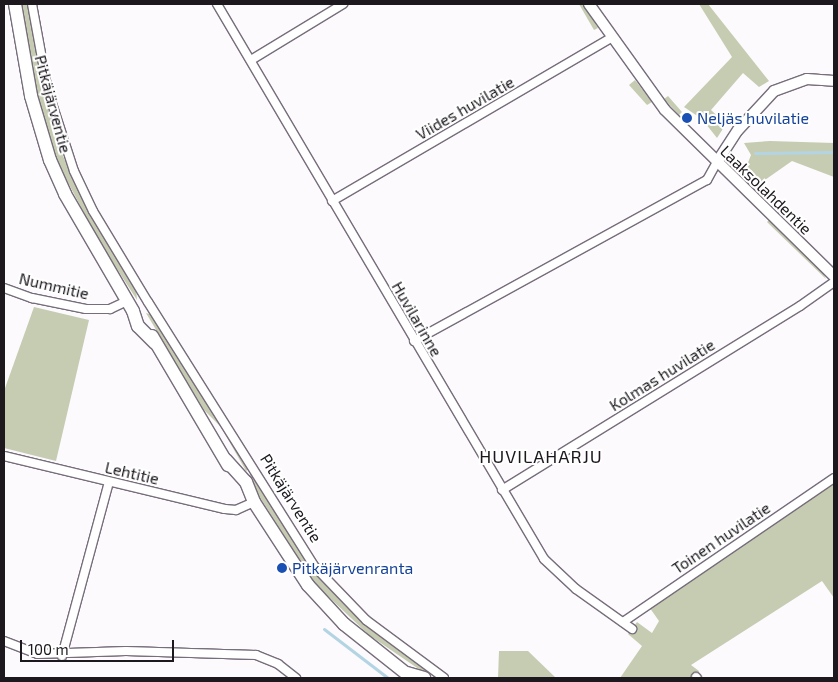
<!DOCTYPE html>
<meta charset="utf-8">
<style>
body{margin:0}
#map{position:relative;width:838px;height:682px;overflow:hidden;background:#fcfafd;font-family:"Exo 2",sans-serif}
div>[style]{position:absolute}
.green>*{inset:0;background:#c6ccb1}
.stream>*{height:3px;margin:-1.5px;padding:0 1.5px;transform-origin:1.5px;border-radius:1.5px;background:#b3d5e3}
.roads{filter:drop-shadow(1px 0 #776d7b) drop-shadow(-1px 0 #776d7b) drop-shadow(0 1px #776d7b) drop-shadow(0 -1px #776d7b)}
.minor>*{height:8px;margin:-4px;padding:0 4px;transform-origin:4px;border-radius:4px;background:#fff}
.tertiary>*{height:10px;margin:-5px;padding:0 5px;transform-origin:5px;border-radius:5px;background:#fff}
.primary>*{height:12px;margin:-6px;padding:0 6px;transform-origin:6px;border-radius:6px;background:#fff}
.dots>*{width:14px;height:14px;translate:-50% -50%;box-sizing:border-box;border:2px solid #fff;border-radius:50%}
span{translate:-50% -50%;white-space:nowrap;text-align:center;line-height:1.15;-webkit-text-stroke:4px #fff;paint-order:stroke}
.street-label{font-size:16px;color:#1c181e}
.transit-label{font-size:16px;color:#164399}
.left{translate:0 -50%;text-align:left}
.neighbourhood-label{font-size:18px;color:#1c181e;letter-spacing:1px}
.frame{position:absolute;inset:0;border:5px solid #1c181e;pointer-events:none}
.scale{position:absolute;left:20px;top:640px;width:154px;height:22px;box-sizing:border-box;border:2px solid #1c181e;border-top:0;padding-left:6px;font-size:15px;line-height:18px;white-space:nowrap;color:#1c181e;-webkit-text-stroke:4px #fff;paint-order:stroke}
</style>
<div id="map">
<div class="green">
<i style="clip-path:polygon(21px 4px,29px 4px,47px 104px,63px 156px,92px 217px,136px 288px,137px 300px,99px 241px,56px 160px,36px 92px)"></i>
<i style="clip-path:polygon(579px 4px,584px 4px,598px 28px,594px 30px)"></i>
<i style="clip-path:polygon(699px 4px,708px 4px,769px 81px,759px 87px,743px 73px,711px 110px,726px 124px,717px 138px,702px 119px,684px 107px,732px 57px)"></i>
<i style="clip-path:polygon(635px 80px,652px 102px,647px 105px,629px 85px)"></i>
<i style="clip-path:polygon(668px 96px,682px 112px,679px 115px,664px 99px)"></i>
<i style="clip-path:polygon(770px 141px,834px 143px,834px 177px,792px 161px,759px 184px,745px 170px,751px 155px,744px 143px)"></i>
<i style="clip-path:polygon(769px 220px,822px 271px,826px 279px,767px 222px)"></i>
<i style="clip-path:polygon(34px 307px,89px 320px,56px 461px,4px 448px,4px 391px)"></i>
<i style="clip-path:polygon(146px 313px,153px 315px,250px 468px,246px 471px,221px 427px,204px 410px)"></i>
<i style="clip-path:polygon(253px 472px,327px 587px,386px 641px,428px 670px,426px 674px,369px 635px,315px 584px,247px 477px)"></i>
<i style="clip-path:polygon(834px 480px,834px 598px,822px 581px,691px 665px,699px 671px,695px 678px,620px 678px,642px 646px,628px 634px,632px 629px,637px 622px,652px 633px,659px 621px,647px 604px)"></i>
<i style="clip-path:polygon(499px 651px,528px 651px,556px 678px,498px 678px)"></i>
</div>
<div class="stream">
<i style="left:755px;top:153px;width:79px;rotate:-0.7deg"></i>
<i style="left:324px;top:629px;width:81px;rotate:37.4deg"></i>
</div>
<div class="roads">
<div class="minor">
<i style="left:32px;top:4px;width:88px;rotate:79.6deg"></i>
<i style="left:48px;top:91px;width:84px;rotate:72deg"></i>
<i style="left:74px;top:171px;width:44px;rotate:64.6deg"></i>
<i style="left:93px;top:211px;width:106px;rotate:58.9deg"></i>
<i style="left:148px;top:302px;width:313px;rotate:57.8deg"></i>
<i style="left:315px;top:567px;width:74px;rotate:46.1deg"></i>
<i style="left:366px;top:620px;width:97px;rotate:36.6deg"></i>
<i style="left:217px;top:4px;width:644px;rotate:59.49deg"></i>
<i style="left:544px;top:559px;width:44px;rotate:43.2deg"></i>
<i style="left:576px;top:589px;width:69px;rotate:35.5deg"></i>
<i style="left:251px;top:60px;width:108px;rotate:-31.3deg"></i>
<i style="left:332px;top:201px;width:323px;rotate:-30.3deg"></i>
<i style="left:4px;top:288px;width:30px;rotate:20deg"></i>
<i style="left:32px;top:298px;width:55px;rotate:11.5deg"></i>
<i style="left:86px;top:309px;width:24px"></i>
<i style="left:110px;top:309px;width:19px;rotate:-25deg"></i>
<i style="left:414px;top:341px;width:334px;rotate:-28.8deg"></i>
<i style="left:707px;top:180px;width:21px;rotate:-61deg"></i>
<i style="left:4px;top:456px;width:227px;rotate:13.5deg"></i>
<i style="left:225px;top:509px;width:11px;rotate:5deg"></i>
<i style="left:236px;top:510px;width:20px;rotate:-24deg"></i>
<i style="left:502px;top:490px;width:350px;rotate:-31.7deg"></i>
<i style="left:800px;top:306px;width:42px;rotate:-35.2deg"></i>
<i style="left:623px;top:622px;width:255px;rotate:-34.3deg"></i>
<i style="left:4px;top:641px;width:36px;rotate:21deg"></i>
<i style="left:38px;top:654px;width:88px;rotate:-2deg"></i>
<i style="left:126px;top:651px;width:130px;rotate:1.8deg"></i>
<i style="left:256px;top:655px;width:24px;rotate:22deg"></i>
<i style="left:278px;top:664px;width:23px;rotate:38deg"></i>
<i style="left:62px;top:656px;width:180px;rotate:-74.9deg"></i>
<i style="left:696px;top:677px;width:1px;rotate:45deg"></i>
</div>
<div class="tertiary">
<i style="left:589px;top:4px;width:130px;rotate:54.4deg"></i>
<i style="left:665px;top:110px;width:237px;rotate:44.5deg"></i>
<i style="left:717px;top:162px;width:38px;rotate:-57deg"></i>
<i style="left:738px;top:130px;width:53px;rotate:-47.3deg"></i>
<i style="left:774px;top:91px;width:35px;rotate:-20deg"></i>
<i style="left:807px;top:79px;width:27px;rotate:4deg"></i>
</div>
<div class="primary">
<i style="left:15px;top:4px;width:93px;rotate:80.1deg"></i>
<i style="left:31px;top:96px;width:67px;rotate:73.5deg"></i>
<i style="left:50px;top:160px;width:37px;rotate:66deg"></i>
<i style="left:65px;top:194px;width:135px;rotate:59.8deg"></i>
<i style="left:133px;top:311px;width:16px;rotate:72deg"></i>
<i style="left:138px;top:326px;width:24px;rotate:45deg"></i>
<i style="left:152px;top:336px;width:150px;rotate:59.5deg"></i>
<i style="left:226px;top:460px;width:30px;rotate:48deg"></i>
<i style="left:246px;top:482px;width:22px;rotate:68deg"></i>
<i style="left:254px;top:502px;width:99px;rotate:57deg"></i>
<i style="left:308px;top:585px;width:53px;rotate:47.3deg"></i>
<i style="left:344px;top:624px;width:87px;rotate:38.5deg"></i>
<i style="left:407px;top:673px;width:18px;rotate:16deg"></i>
</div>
</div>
<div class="dots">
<i style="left:687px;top:118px;background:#1a4fb4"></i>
<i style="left:282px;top:568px;background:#1a4fb4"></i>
</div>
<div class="street-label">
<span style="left:53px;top:104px;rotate:75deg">Pitkäjärventie</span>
<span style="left:465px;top:108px;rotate:-30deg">Viides huvilatie</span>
<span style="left:766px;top:190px;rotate:44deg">Laaksolahdentie</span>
<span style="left:54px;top:286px;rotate:13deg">Nummitie</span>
<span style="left:417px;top:319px;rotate:60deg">Huvilarinne</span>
<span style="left:662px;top:375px;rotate:-32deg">Kolmas huvilatie</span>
<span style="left:132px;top:473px;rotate:13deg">Lehtitie</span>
<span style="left:291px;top:498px;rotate:58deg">Pitkäjärventie</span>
<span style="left:721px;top:538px;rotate:-34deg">Toinen huvilatie</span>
</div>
<div class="transit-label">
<span class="left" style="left:697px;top:118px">Neljäs huvilatie</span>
<span class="left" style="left:292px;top:568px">Pitkäjärvenranta</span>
</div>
<div class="neighbourhood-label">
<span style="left:541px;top:456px">HUVILAHARJU</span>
</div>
<div class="frame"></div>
<div class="scale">100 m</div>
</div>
